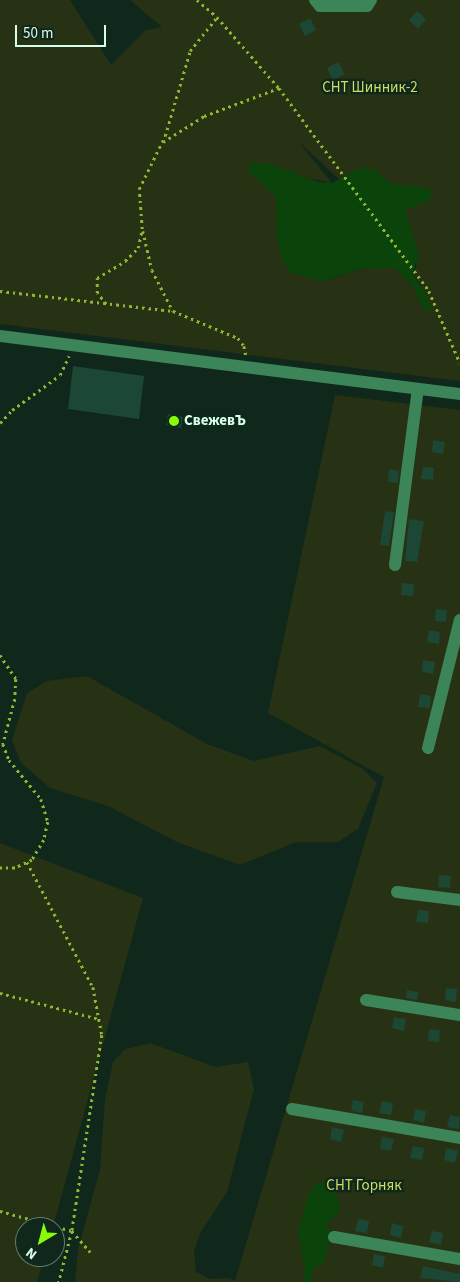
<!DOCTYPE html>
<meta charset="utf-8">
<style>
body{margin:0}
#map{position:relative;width:460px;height:1282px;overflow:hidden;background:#10271c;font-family:"Source Sans 3",sans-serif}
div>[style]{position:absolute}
.green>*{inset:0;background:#273113}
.water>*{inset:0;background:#0b440b}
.building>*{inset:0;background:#1c4735}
.path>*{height:2.5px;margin-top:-1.25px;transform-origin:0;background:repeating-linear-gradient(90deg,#8eb732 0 2.5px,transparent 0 6.5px)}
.minor>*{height:12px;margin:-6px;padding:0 6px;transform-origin:6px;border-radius:6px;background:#3c8559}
.dots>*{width:14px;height:14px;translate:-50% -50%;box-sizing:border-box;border:2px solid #10271c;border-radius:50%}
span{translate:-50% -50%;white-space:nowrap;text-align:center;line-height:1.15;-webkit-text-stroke:4.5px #10271c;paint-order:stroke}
.park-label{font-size:15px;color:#d0de63}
.poi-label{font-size:15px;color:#d6feea;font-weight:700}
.left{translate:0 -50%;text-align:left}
.north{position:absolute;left:15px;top:1217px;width:50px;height:50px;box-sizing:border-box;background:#10271c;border:1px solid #5f7d6e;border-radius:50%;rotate:217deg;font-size:14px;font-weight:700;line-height:20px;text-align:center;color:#d6feea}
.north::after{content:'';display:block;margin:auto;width:18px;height:22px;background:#88fb06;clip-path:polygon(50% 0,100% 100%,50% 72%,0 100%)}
.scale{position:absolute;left:15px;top:25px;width:91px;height:22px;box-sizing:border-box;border:2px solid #d6feea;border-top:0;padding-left:6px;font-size:15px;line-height:18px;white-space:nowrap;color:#d6feea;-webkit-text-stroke:4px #10271c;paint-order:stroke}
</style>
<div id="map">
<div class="green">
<i style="clip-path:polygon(evenodd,0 0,70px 0,111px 65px,146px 30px,162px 27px,130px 0,460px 0,460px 381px,0 324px,0 0,298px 141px,418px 253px,414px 277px,420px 284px,423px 308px,413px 286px,395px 268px,363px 268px,324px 281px,277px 211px,276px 197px,269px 189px,271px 164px,296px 176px,332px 183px,298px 141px)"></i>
<i style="clip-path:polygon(335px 395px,460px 410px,460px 1282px,75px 1282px,78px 1250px,100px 1169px,105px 1099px,113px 1062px,125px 1049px,150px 1043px,216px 1067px,248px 1062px,254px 1089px,227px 1192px,201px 1232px,194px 1251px,196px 1272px,210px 1279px,229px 1278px,235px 1281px,384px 777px,268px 713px)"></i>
<i style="clip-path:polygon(87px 676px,207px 744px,254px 761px,320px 746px,363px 769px,377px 783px,358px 829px,338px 842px,296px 842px,240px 865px,177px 842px,108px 806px,50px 788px,21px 763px,12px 740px,27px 693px,47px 681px)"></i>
<i style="clip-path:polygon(0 843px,143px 898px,53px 1227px,25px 1227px,25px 1257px,44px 1257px,37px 1282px,0 1282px)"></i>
</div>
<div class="water">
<i style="clip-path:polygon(253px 162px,271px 164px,318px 182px,332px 183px,360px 168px,376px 170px,391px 184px,424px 187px,432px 192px,429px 201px,405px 210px,420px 259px,415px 264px,414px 277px,427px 296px,432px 310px,428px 312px,423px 308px,413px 286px,395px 268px,363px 268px,324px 281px,291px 273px,281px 257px,277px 236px,276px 197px,247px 170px)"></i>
<i style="clip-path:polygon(318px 1182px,333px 1182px,340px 1207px,337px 1215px,326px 1224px,332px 1234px,323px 1265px,314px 1268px,310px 1282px,303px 1282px,305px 1273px,298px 1230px,309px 1193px)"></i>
</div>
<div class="building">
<i style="clip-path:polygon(417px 11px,426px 19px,418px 29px,409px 20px)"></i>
<i style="clip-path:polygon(310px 18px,316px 30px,305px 36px,299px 24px)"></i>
<i style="clip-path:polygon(338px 62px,345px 74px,333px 80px,327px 68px)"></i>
<i style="clip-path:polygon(73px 366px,144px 376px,139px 419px,68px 409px)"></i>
<i style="clip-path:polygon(168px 414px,183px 417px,181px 428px,166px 425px)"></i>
<i style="clip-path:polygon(433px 440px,445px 442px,443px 454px,432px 452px)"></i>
<i style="clip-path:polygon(423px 467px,434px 468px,433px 480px,421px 479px)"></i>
<i style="clip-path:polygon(389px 469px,399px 471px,398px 483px,388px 482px)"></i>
<i style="clip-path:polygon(385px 511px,394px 512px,389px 546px,380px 545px)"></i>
<i style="clip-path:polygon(409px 519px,424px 521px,417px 562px,405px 561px)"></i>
<i style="clip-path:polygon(402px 583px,414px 584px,413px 596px,401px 595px)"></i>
<i style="clip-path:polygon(436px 609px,447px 610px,446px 622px,435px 621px)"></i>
<i style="clip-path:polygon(429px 630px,440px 632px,439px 644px,427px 642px)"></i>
<i style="clip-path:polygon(423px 660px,435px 662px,433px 674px,422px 672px)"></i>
<i style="clip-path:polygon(420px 694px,431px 696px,430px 708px,418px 707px)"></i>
<i style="clip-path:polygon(439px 875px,451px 876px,450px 888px,438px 887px)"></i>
<i style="clip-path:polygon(418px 910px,429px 911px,428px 923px,416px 922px)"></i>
<i style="clip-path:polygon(446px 988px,457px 989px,456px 1002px,445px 1000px)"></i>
<i style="clip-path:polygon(407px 990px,418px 992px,417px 1000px,406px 998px)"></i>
<i style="clip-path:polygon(394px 1017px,406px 1019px,404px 1031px,392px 1028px)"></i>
<i style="clip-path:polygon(429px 1029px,440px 1030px,439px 1042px,428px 1041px)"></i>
<i style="clip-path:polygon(353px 1100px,364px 1102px,362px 1113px,351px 1111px)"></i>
<i style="clip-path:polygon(382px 1101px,393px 1103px,391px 1115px,379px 1113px)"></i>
<i style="clip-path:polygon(415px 1109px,426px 1111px,424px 1123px,413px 1120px)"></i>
<i style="clip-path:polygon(450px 1115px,460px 1117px,459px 1129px,447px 1127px)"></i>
<i style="clip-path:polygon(332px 1127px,344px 1130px,341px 1142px,330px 1139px)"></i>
<i style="clip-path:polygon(382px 1137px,394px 1139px,391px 1151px,380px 1149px)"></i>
<i style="clip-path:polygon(413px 1146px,424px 1148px,422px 1160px,410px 1158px)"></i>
<i style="clip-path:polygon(446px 1148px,458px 1151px,455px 1163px,444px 1160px)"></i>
<i style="clip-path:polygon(358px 1219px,369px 1221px,367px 1233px,355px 1231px)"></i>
<i style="clip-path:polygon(392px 1223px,403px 1226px,401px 1238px,390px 1235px)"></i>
<i style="clip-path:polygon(432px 1231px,443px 1233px,441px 1245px,429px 1242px)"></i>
<i style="clip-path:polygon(374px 1254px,385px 1256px,383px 1268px,372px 1265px)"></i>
<i style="clip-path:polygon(423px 1266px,460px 1274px,460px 1282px,420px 1278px)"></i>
</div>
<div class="path">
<i style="left:197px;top:0;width:26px;rotate:40deg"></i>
<i style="left:217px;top:17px;width:94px;rotate:48.9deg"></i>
<i style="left:279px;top:88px;width:252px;rotate:53.5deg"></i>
<i style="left:429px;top:291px;width:78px;rotate:66.7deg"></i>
<i style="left:163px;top:142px;width:49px;rotate:-32.4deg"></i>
<i style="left:204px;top:116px;width:80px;rotate:-20.5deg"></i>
<i style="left:143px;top:231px;width:40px;rotate:77deg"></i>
<i style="left:152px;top:270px;width:46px;rotate:62.9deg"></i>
<i style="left:173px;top:311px;width:70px;rotate:22.6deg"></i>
<i style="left:238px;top:338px;width:10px;rotate:53deg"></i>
<i style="left:244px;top:346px;width:10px;rotate:79deg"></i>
<i style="left:0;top:291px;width:174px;rotate:6.6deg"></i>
<i style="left:106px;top:304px;width:14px;rotate:-129deg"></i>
<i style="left:97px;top:293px;width:15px;rotate:-90deg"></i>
<i style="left:97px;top:278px;width:33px;rotate:-31deg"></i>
<i style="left:125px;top:261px;width:18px;rotate:-45deg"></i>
<i style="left:138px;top:248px;width:19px;rotate:-78deg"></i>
<i style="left:142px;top:229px;width:40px;rotate:-94.3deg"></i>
<i style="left:139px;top:189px;width:59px;rotate:-63.9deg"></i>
<i style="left:165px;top:136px;width:89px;rotate:-73.6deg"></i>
<i style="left:190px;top:51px;width:43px;rotate:-51.5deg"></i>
<i style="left:0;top:423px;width:18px;rotate:-47deg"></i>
<i style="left:12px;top:410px;width:59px;rotate:-36.1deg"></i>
<i style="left:60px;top:375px;width:21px;rotate:-65deg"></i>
<i style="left:0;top:655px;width:29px;rotate:56deg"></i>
<i style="left:16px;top:679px;width:20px;rotate:93deg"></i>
<i style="left:15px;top:699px;width:47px;rotate:104.9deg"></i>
<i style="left:3px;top:744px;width:17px;rotate:69deg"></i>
<i style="left:9px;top:760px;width:50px;rotate:50.6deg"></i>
<i style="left:41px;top:799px;width:24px;rotate:73deg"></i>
<i style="left:48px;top:822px;width:18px;rotate:103deg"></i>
<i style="left:44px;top:840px;width:23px;rotate:121deg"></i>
<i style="left:32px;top:860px;width:19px;rotate:155deg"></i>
<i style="left:15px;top:868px;width:15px;rotate:180deg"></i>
<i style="left:27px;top:862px;width:141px;rotate:62.2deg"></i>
<i style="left:93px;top:987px;width:49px;rotate:79.4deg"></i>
<i style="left:102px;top:1035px;width:198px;rotate:98.7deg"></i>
<i style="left:72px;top:1231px;width:53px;rotate:104.3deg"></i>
<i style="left:0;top:993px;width:102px;rotate:14.7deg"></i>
<i style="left:0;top:1211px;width:75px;rotate:15.5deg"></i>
<i style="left:72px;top:1231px;width:28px;rotate:49deg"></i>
</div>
<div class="minor">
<i style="left:315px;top:0;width:8px;rotate:50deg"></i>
<i style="left:320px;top:6px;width:47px"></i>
<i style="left:367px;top:6px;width:7px;rotate:-56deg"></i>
<i style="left:0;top:336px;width:464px;rotate:7.2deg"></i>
<i style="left:395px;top:565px;width:177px;rotate:-82.6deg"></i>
<i style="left:428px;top:748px;width:132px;rotate:-76deg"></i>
<i style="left:397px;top:892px;width:64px;rotate:7.2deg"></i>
<i style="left:366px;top:1000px;width:95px;rotate:9.1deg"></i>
<i style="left:292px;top:1109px;width:170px;rotate:9.8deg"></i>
<i style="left:334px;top:1237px;width:128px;rotate:9.9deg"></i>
</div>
<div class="dots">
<i style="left:174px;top:421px;background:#88fb06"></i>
</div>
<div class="park-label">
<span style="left:370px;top:88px">СНТ Шинник-2</span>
<span style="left:364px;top:1186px">СНТ Горняк</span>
</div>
<div class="poi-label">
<span class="left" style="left:184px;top:421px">СвежевЪ</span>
</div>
<div class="north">N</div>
<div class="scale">50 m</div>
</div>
